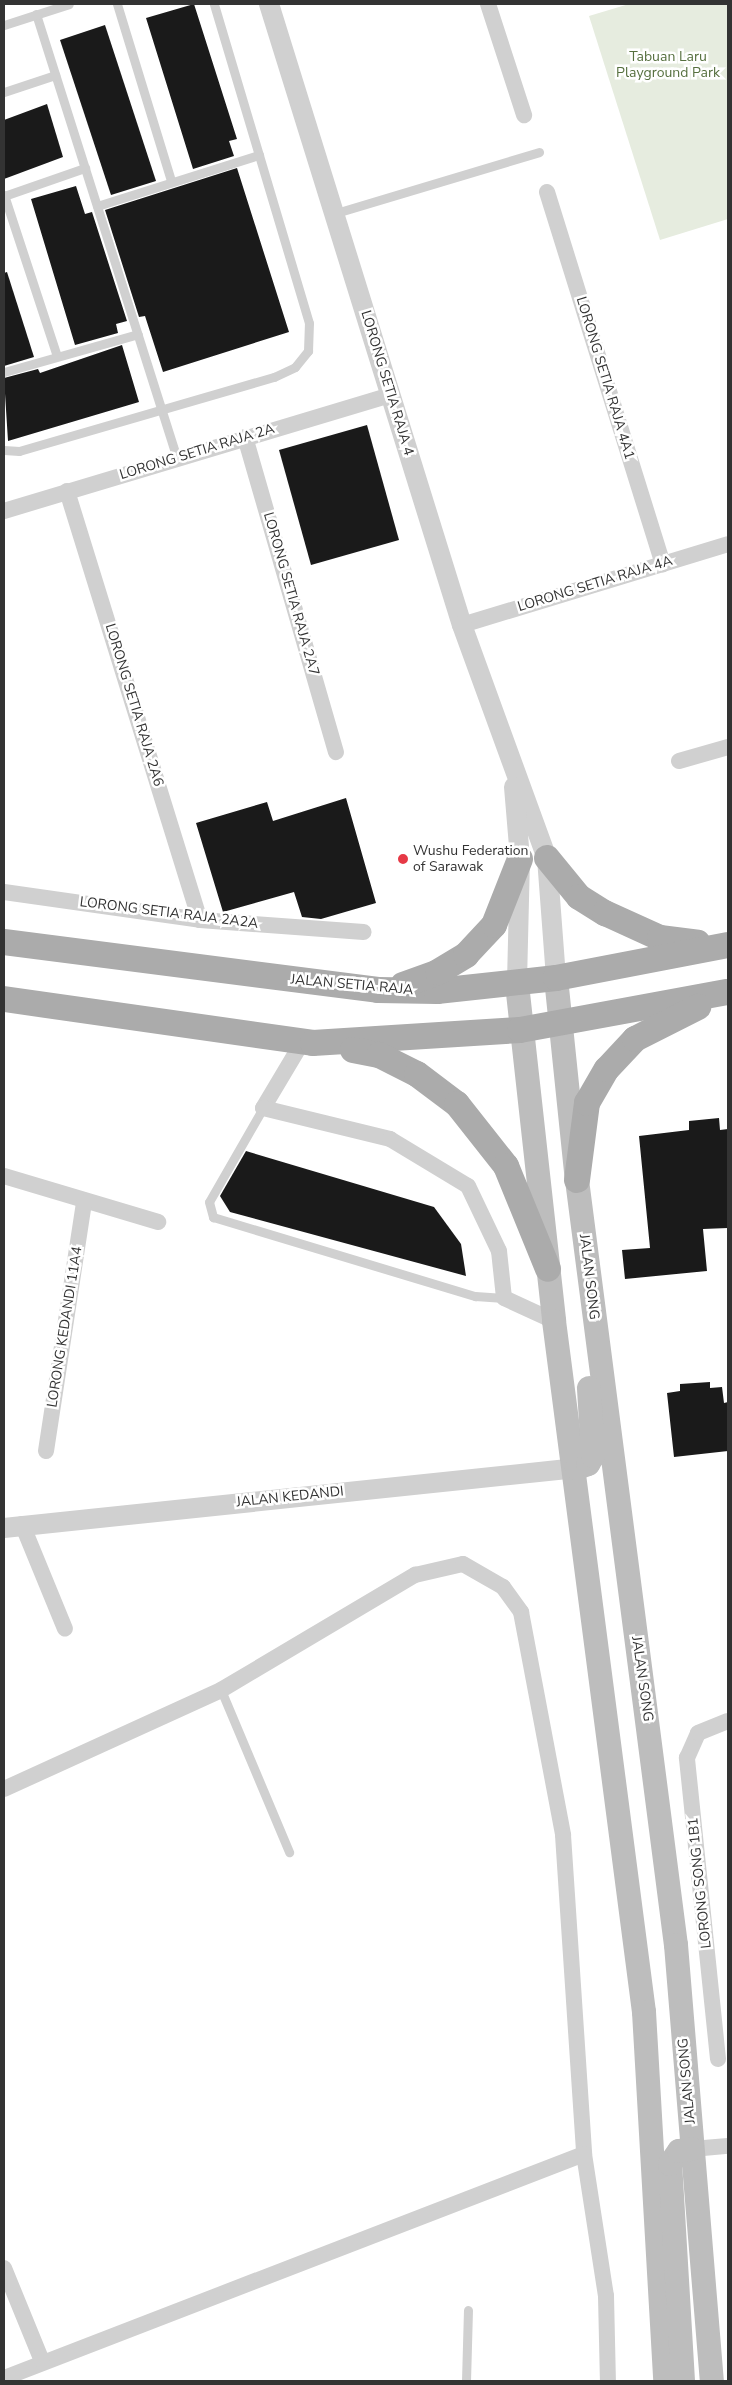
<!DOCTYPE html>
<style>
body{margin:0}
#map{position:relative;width:732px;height:2385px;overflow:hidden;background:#fff;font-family:"Nunito Sans",sans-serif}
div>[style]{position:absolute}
.green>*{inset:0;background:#e6ecdf}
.building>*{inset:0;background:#1a1a1a}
.service>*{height:9px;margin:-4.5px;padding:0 4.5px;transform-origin:4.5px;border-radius:4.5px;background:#d0d0d0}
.minor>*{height:16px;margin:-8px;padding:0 8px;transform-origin:8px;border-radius:8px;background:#d0d0d0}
.tertiary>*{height:20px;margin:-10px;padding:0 10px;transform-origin:10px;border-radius:10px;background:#d0d0d0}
.secondary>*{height:24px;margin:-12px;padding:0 12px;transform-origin:12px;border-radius:12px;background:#bdbdbd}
.primary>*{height:26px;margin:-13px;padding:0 13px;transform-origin:13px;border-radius:13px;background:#ababab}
.dots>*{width:14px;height:14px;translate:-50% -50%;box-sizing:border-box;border:2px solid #fff;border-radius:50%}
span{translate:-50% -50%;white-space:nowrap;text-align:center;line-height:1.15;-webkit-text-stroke:5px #fff;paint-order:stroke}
.park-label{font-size:14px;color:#56703f}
.street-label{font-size:14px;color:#333}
.poi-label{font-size:14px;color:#333}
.left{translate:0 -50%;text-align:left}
.frame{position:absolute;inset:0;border:5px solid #333;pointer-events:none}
</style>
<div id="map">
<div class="green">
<i style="clip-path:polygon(629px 4px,728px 4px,728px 219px,660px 240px,589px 16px)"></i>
</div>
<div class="building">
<i style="clip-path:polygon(194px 4px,237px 139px,229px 141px,234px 156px,193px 169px,146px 18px)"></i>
<i style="clip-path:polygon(105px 25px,156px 181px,111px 195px,60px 40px)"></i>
<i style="clip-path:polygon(47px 104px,63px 157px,4px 179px,4px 120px)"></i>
<i style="clip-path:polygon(237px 168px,289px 332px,163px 372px,145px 316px,139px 317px,105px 210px)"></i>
<i style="clip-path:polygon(76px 186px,85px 214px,92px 212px,127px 321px,116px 324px,118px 333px,75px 345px,31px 199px)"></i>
<i style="clip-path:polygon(7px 272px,34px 357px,4px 366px,4px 273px)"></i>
<i style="clip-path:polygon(122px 345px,139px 402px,8px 441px,4px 378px,38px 369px,40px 373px)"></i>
<i style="clip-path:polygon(367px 425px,399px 540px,311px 565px,279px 450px)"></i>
<i style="clip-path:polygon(346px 798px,376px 903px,321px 919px,302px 917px,294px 892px,223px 912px,196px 823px,267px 802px,273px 821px)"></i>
<i style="clip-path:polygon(719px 1118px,720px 1130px,728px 1129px,728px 1228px,703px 1229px,707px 1271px,625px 1279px,622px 1250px,650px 1248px,639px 1136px,689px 1130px,689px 1121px)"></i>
<i style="clip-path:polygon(246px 1151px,434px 1207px,461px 1244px,466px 1276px,230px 1212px,220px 1196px)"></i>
<i style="clip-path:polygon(710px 1382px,710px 1388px,722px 1387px,724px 1403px,728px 1402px,728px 1451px,674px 1457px,667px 1393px,680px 1391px,680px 1384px)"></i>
</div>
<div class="service">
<i style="left:117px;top:4px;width:185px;rotate:73deg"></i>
<i style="left:36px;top:14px;width:464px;rotate:72.4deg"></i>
<i style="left:4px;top:25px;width:68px;rotate:-17.9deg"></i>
<i style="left:4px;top:92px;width:54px;rotate:-18.4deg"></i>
<i style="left:4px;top:195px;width:169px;rotate:71.8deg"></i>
<i style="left:4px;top:196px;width:86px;rotate:-19.1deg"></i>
<i style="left:97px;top:206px;width:170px;rotate:-17.5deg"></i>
<i style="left:336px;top:213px;width:212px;rotate:-16.7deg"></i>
<i style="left:4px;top:372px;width:139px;rotate:-15.8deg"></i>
<i style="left:4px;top:450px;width:15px;rotate:4deg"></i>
<i style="left:19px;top:451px;width:266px;rotate:-16.2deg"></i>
<i style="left:274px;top:377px;width:23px;rotate:-25deg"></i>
<i style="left:295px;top:367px;width:21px;rotate:-51deg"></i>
<i style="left:308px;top:351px;width:28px;rotate:-88deg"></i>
<i style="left:309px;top:323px;width:333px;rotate:-106.6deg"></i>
<i style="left:263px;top:1108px;width:108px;rotate:119.9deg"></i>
<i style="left:209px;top:1202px;width:16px;rotate:75deg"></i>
<i style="left:213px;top:1217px;width:274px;rotate:16.8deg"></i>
<i style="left:475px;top:1296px;width:29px;rotate:4deg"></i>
<i style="left:221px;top:1690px;width:176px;rotate:67.2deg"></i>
<i style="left:466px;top:2381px;width:71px;rotate:-88.4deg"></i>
</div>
<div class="minor">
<i style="left:488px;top:4px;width:117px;rotate:72deg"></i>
<i style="left:547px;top:192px;width:390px;rotate:72.7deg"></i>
<i style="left:245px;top:437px;width:328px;rotate:73.9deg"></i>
<i style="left:67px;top:491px;width:449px;rotate:72.8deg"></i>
<i style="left:4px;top:511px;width:404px;rotate:-16.7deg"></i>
<i style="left:462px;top:625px;width:278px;rotate:-16.9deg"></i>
<i style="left:679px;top:761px;width:51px;rotate:-15.9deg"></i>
<i style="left:4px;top:892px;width:198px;rotate:8.1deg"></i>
<i style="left:200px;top:920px;width:164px;rotate:4.2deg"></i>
<i style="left:303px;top:1041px;width:78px;rotate:120.8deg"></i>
<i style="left:263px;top:1108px;width:131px;rotate:13.7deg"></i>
<i style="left:390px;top:1139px;width:91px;rotate:31.1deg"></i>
<i style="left:468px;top:1186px;width:72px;rotate:64.5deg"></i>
<i style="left:499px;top:1251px;width:47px;rotate:83.9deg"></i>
<i style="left:504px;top:1298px;width:55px;rotate:24.7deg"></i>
<i style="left:4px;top:1176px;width:161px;rotate:16.6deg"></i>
<i style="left:46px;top:1451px;width:252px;rotate:-81.3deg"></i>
<i style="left:22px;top:1524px;width:113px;rotate:67.7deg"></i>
<i style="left:4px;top:1789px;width:239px;rotate:-24.5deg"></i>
<i style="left:221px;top:1690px;width:226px;rotate:-30.7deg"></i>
<i style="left:415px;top:1575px;width:49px;rotate:-12.9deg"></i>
<i style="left:463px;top:1564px;width:46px;rotate:29.9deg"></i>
<i style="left:503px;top:1587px;width:31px;rotate:54deg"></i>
<i style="left:521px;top:1612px;width:227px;rotate:79.3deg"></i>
<i style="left:563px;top:1835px;width:320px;rotate:86.2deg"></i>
<i style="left:584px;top:2154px;width:622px;rotate:158.88deg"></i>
<i style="left:718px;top:2059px;width:303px;rotate:-95.9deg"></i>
<i style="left:687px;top:1758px;width:27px;rotate:-66deg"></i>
<i style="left:698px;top:1733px;width:32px;rotate:-22deg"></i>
<i style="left:692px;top:2149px;width:36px;rotate:-5deg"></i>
<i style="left:584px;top:2154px;width:144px;rotate:81.2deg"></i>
<i style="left:606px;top:2296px;width:85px;rotate:88.7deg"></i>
<i style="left:4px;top:2268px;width:100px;rotate:67.8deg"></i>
</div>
<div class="tertiary">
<i style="left:269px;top:4px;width:650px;rotate:72.74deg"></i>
<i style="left:462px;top:625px;width:248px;rotate:70deg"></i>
<i style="left:547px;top:858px;width:120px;rotate:85.7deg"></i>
<i style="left:514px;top:787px;width:72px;rotate:85.2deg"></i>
<i style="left:520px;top:859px;width:125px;rotate:91.4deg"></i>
<i style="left:4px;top:1528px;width:576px;rotate:-5.98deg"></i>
</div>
<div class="secondary">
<i style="left:556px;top:978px;width:203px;rotate:84.1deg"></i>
<i style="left:577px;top:1180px;width:771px;rotate:82.63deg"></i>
<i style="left:676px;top:1945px;width:437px;rotate:85.3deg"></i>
<i style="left:517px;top:984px;width:339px;rotate:83.7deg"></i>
<i style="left:554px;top:1321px;width:697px;rotate:82.58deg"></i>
<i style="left:644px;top:2012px;width:370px;rotate:86.7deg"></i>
<i style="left:577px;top:1468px;width:12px;rotate:-20deg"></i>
<i style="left:588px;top:1464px;width:9px;rotate:-58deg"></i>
<i style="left:593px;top:1456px;width:68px;rotate:-93.4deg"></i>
<i style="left:683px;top:2381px;width:217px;rotate:-93.4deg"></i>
<i style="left:670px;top:2164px;width:16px;rotate:-55deg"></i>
<i style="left:679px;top:2151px;width:13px;rotate:-9deg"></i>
</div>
<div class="primary">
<i style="left:547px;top:858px;width:50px;rotate:50.6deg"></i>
<i style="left:579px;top:897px;width:31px;rotate:32deg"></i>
<i style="left:605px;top:913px;width:60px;rotate:24.4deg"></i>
<i style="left:660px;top:938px;width:38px;rotate:7deg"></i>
<i style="left:4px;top:942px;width:377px;rotate:7.3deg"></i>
<i style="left:378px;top:990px;width:59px;rotate:1deg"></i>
<i style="left:437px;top:991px;width:120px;rotate:-6.2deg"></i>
<i style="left:556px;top:978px;width:175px;rotate:-10.9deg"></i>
<i style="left:403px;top:985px;width:37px;rotate:-20deg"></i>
<i style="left:438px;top:972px;width:33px;rotate:-31deg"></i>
<i style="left:466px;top:955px;width:41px;rotate:-47deg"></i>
<i style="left:494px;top:925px;width:71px;rotate:-68.5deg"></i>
<i style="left:4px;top:999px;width:312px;rotate:8.1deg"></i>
<i style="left:313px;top:1043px;width:207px;rotate:-3.6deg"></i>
<i style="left:520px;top:1030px;width:211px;rotate:-10.4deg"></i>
<i style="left:353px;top:1050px;width:26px;rotate:11deg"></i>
<i style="left:379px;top:1055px;width:42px;rotate:26.6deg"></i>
<i style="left:417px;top:1074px;width:50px;rotate:36.9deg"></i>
<i style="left:457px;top:1104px;width:79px;rotate:51.7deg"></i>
<i style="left:506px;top:1166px;width:111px;rotate:67.8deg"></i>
<i style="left:577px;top:1180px;width:78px;rotate:-82.6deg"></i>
<i style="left:587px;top:1103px;width:39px;rotate:-60deg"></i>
<i style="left:607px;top:1069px;width:41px;rotate:-47deg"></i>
<i style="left:635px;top:1039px;width:71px;rotate:-26.9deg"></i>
</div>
<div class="dots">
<i style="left:403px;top:859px;background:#e63946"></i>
</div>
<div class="park-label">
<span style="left:668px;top:65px">Tabuan Laru<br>Playground Park</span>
</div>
<div class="street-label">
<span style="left:605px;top:378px;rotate:73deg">LORONG SETIA RAJA 4A1</span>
<span style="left:387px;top:383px;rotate:73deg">LORONG SETIA RAJA 4</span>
<span style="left:197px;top:452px;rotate:-17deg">LORONG SETIA RAJA 2A</span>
<span style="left:595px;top:584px;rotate:-17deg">LORONG SETIA RAJA 4A</span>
<span style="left:291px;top:594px;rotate:74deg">LORONG SETIA RAJA 2A7</span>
<span style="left:134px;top:705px;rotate:73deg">LORONG SETIA RAJA 2A6</span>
<span style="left:169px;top:913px;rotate:7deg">LORONG SETIA RAJA 2A2A</span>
<span style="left:352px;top:985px;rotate:5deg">JALAN SETIA RAJA</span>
<span style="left:589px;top:1277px;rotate:83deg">JALAN SONG</span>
<span style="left:65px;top:1327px;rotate:-81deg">LORONG KEDANDI 11A4</span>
<span style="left:290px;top:1497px;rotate:-6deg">JALAN KEDANDI</span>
<span style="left:642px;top:1679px;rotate:82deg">JALAN SONG</span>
<span style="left:700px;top:1883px;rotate:-96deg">LORONG SONG 1B1</span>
<span style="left:687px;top:2081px;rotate:-95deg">JALAN SONG</span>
</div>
<div class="poi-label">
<span class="left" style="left:413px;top:859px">Wushu Federation<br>of Sarawak</span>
</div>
<div class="frame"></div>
</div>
